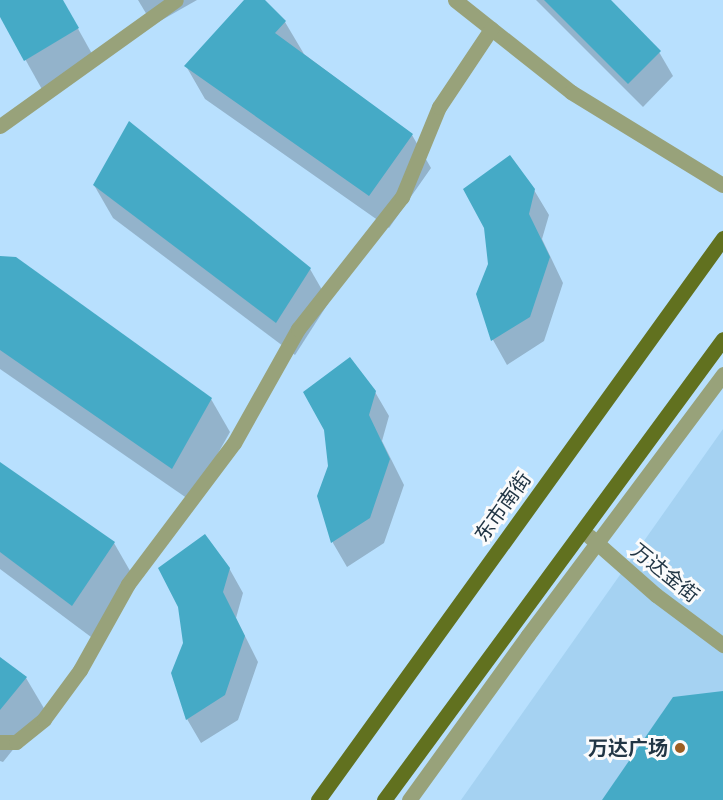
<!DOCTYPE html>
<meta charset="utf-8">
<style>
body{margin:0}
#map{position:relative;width:723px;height:800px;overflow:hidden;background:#b8e0fe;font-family:Montserrat,"Noto Sans SC",sans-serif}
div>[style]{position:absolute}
.built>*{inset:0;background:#a5d2f2}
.shadow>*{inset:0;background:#0003}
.building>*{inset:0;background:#45aac6}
.minor>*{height:15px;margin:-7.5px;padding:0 7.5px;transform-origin:7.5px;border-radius:7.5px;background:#98a27a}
.major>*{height:15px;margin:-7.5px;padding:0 7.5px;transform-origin:7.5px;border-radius:7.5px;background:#61711f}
.dots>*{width:16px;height:16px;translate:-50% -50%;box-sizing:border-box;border:3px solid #fbfbfb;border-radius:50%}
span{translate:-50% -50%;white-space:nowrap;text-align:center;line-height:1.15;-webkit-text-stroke:6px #fbfbfb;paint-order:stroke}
.street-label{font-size:20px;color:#223645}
.poi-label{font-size:20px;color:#223645;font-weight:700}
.right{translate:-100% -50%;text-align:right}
</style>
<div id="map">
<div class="built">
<i style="clip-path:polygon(723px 429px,723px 800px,461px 800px)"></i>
</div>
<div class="shadow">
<i style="clip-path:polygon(0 0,62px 0,96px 61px,44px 93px,0 14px)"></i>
<i style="clip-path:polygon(138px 0,197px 0,153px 25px)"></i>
<i style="clip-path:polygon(246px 0,263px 0,285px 22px,304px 54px,412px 135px,431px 168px,389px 228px,205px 99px,186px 66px)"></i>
<i style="clip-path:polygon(536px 0,609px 0,659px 52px,673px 76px,643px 107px)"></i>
<i style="clip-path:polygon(130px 124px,310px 269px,329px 302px,295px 355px,113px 218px,94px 185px)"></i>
<i style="clip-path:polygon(534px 190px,549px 215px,542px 239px,563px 283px,544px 341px,507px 365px,493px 340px,478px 294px)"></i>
<i style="clip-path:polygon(0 257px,15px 259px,211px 399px,230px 432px,191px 501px,0 369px)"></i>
<i style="clip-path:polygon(375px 392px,389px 416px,382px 441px,404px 485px,384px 543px,347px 567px,333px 543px,318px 496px)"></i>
<i style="clip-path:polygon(0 464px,114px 543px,133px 576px,91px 637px,0 569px)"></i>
<i style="clip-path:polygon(229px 568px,243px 593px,236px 618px,258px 662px,238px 720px,201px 743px,187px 719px,173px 673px)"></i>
<i style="clip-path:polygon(0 659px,26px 678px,45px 710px,3px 762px,0 761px)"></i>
</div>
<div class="building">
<i style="clip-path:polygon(0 0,63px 0,79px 28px,24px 61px,0 17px)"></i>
<i style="clip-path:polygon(244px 0,265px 0,286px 21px,275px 33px,413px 134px,369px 196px,184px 66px)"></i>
<i style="clip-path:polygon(544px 0,611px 0,661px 51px,628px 84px)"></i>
<i style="clip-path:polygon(129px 121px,311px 268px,276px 323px,93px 185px)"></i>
<i style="clip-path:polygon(510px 155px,535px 189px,529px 214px,550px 257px,530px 317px,491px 341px,476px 294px,488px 264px,484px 228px,463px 189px)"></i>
<i style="clip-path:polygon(0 256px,16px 257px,212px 398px,172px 469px,0 350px)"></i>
<i style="clip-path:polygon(350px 357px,376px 391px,369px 415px,390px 459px,370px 518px,331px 543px,317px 496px,328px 466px,324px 430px,303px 392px)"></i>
<i style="clip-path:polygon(0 462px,115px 542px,72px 606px,0 552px)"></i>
<i style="clip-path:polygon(205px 534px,230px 568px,223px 592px,245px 636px,225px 695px,186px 720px,171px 673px,183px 643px,178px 607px,158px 568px)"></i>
<i style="clip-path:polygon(0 657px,27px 677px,0 710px)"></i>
<i style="clip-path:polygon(723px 691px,723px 800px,602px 800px,673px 697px)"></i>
</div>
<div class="minor">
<i style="left:455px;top:0;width:148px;rotate:38.4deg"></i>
<i style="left:571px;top:92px;width:178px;rotate:31.5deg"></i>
<i style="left:0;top:126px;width:216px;rotate:-35.6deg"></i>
<i style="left:589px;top:536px;width:89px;rotate:41.4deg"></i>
<i style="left:656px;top:595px;width:84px;rotate:36.7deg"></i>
<i style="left:0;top:742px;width:16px"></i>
<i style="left:16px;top:742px;width:36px;rotate:-39deg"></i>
<i style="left:44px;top:719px;width:61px;rotate:-53.7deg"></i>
<i style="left:80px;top:670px;width:98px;rotate:-60.8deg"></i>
<i style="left:128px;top:584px;width:176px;rotate:-53.1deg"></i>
<i style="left:234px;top:443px;width:131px;rotate:-60.7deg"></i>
<i style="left:298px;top:329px;width:168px;rotate:-51.8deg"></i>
<i style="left:402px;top:197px;width:97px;rotate:-67.7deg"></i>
<i style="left:439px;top:107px;width:94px;rotate:-56.3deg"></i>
<i style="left:409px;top:800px;width:203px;rotate:-54.2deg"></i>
<i style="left:528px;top:635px;width:326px;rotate:-53.2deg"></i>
</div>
<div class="major">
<i style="left:318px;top:800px;width:693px;rotate:-54.22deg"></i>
<i style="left:384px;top:800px;width:572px;rotate:-53.67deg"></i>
</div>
<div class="dots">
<i style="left:680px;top:748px;background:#9c5e23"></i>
</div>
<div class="street-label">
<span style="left:503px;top:507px;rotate:-54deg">东市南街</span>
<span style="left:665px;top:573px;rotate:39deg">万达金街</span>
</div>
<div class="poi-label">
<span class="right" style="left:668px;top:748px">万达广场</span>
</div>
</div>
